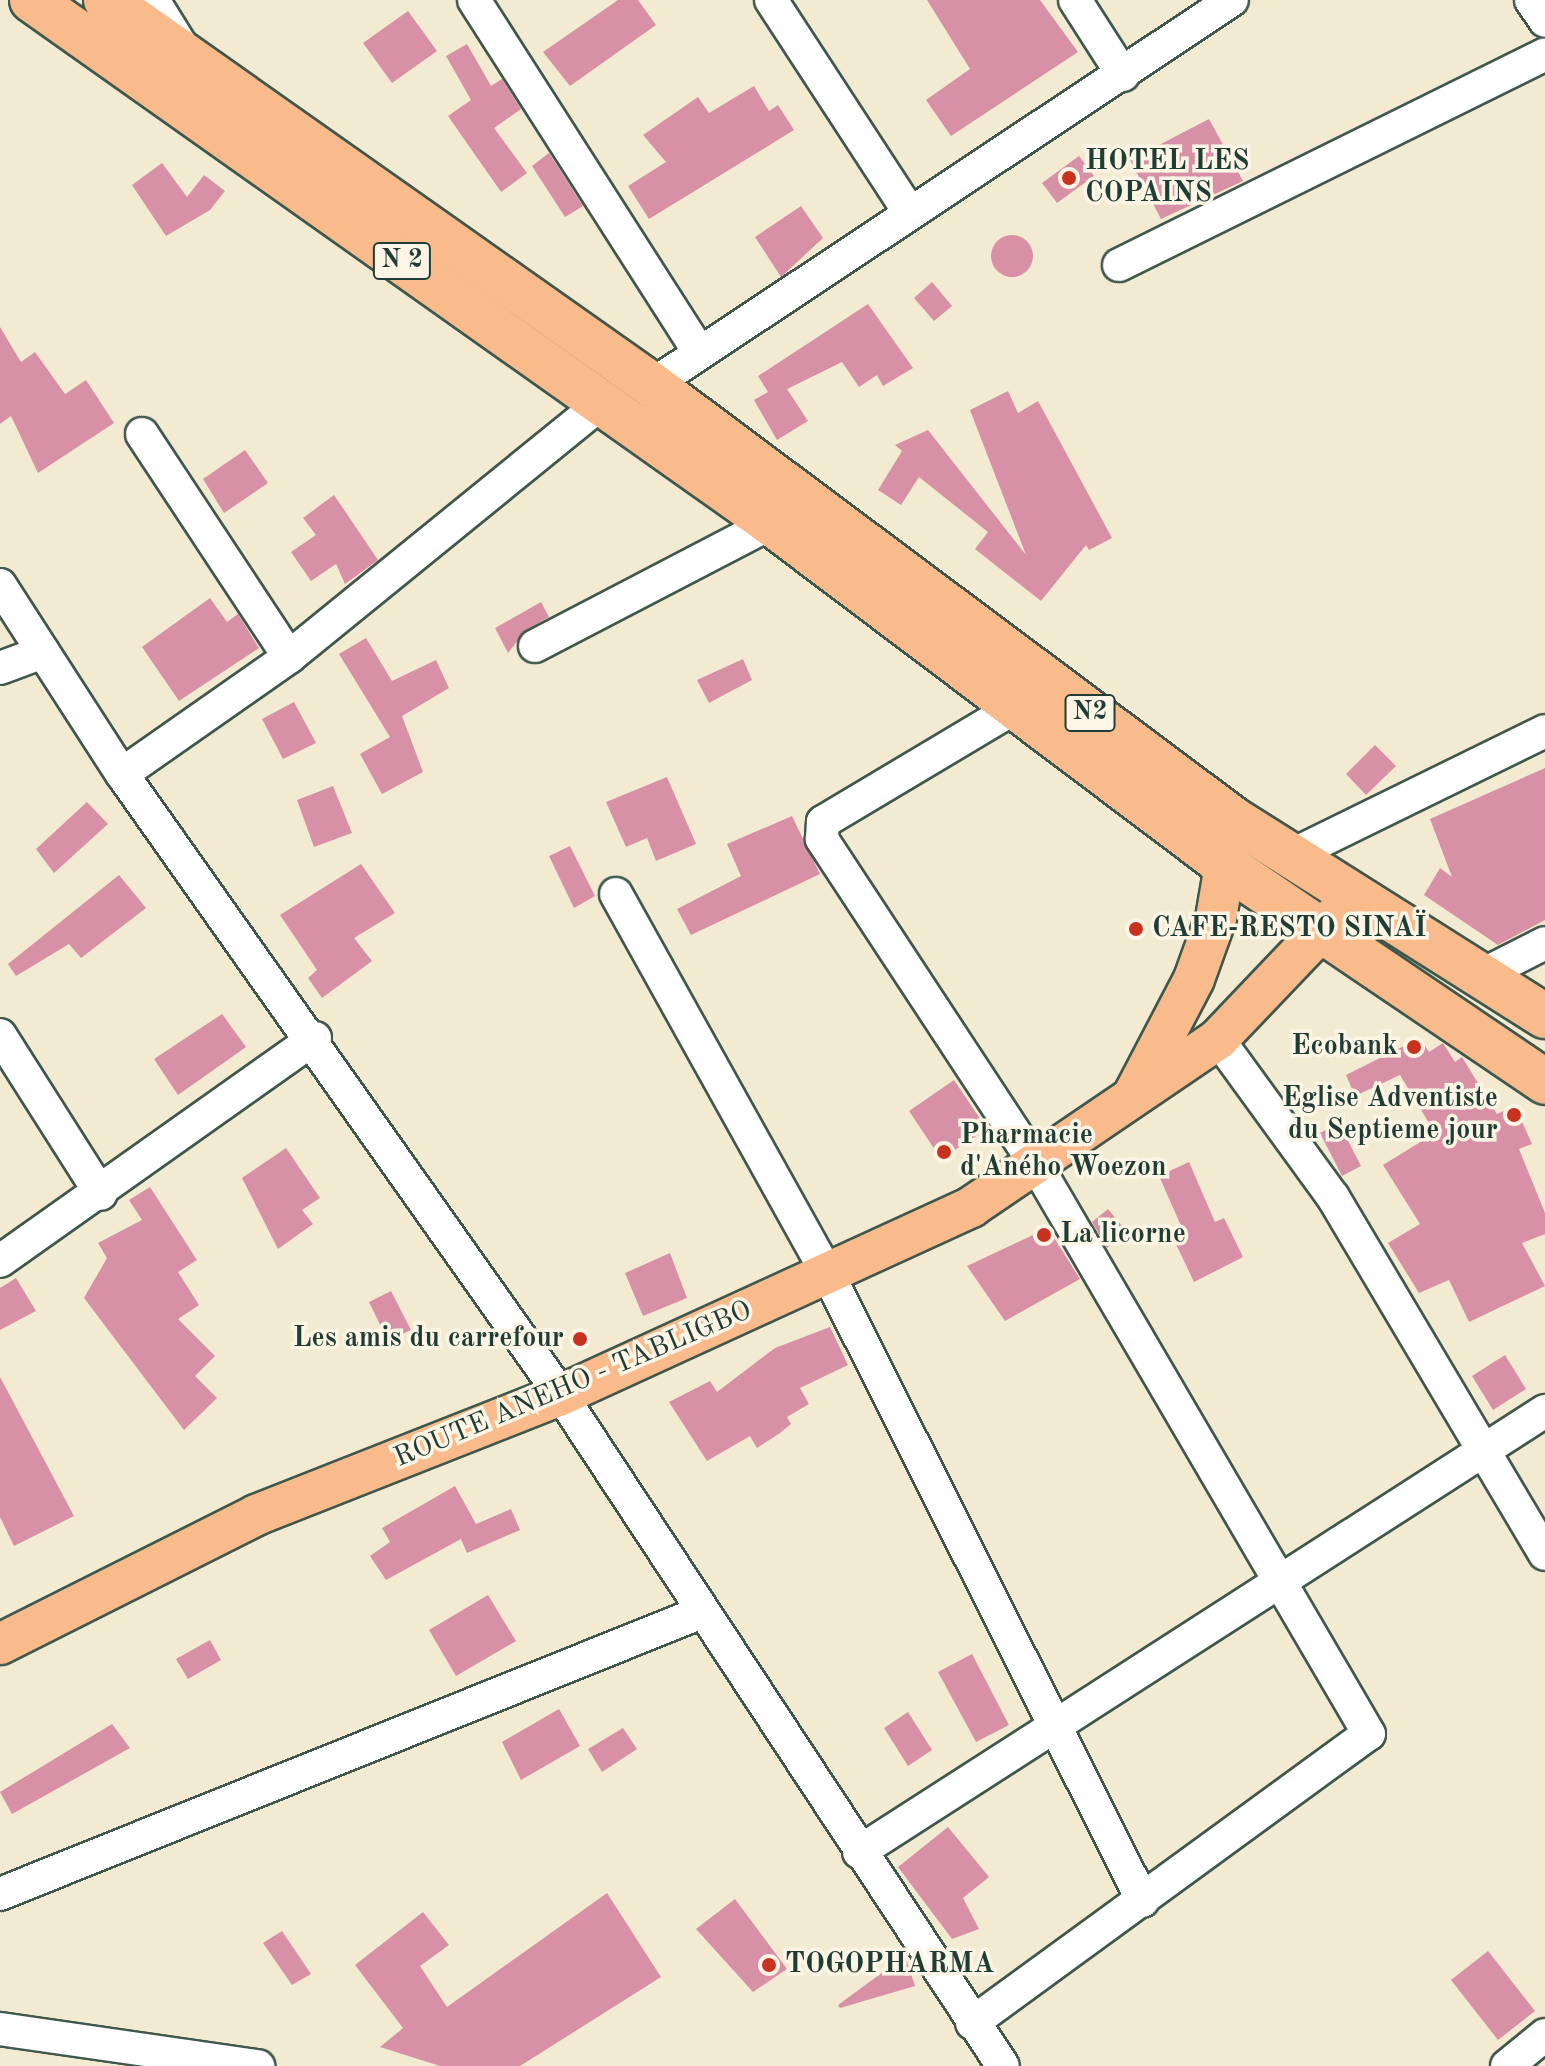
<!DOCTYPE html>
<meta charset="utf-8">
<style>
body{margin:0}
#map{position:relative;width:1545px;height:2066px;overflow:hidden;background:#f3ebd1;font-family:"Old Standard TT",serif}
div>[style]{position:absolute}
.building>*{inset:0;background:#d790a6}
.round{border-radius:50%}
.roads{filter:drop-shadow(2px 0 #3f574c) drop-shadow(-2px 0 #3f574c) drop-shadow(0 2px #3f574c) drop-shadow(0 -2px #3f574c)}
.minor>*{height:32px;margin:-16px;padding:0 16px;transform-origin:16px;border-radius:16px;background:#fff}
.major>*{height:40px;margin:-20px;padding:0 20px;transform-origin:20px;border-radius:20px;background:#fabb8c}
.highway>*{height:44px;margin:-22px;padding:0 22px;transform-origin:22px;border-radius:22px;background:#fabb8c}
.dots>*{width:22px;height:22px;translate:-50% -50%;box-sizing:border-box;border:4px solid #fcf5e5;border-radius:50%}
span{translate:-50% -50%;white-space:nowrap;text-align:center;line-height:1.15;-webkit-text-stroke:7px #fcf5e5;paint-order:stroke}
.shield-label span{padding:2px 6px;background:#fcf5e5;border:2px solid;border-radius:6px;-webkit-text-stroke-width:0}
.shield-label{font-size:26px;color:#1f3d34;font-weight:700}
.poi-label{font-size:28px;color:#1f3d34;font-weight:700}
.left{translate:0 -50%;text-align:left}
.right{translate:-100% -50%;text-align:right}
.street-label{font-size:28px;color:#1f3d34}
</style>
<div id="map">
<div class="building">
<i style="clip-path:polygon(618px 0,638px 0,656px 25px,570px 86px,543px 52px)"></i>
<i style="clip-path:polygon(927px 0,1040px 0,1078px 52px,951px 136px,926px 100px,970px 69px)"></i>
<i style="clip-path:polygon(408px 11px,437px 51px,392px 83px,363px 43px)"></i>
<i style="clip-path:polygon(467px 44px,491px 86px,502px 79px,521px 109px,494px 128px,527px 173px,501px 192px,448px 116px,471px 100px,446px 56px)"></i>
<i style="clip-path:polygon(754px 86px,769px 111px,778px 105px,794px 130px,649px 219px,628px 186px,666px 162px,643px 135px,698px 97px,709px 113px)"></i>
<i style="clip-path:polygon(1209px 119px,1243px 181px,1161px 219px,1130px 160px)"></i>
<i style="clip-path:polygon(549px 153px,583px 206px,565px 217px,532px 166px)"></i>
<i style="clip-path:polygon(1079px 156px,1094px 176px,1057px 203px,1042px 183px)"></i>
<i style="clip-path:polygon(162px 163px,187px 197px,204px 175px,225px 191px,210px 210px,166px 236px,132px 185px)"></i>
<i style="clip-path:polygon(801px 206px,823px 238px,781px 277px,755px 237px)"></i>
<i class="round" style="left:991px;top:235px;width:42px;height:42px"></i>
<i style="clip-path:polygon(932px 282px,952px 306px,934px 321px,914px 298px)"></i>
<i style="clip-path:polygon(868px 304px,913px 368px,883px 386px,877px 375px,859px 387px,842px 362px,787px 389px,808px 421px,777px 440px,754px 400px,768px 392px,758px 376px)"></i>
<i style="clip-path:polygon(0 327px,21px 362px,35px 352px,65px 394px,86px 380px,114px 423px,38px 473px,11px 416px,0 424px)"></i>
<i style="clip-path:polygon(1008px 391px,1018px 413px,1038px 401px,1112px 538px,1089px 550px,1086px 545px,1041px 601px,975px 549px,988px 532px,919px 477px,901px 505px,878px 490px,902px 451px,895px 445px,928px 430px,1026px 555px,970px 410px)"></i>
<i style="clip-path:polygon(245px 450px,268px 483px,224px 513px,203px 479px)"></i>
<i style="clip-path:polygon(334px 495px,378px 560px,345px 584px,336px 564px,311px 581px,291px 552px,316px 535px,303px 518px)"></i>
<i style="clip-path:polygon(210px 598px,227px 622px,238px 614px,259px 648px,179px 701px,142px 647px)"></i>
<i style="clip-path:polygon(541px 602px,549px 617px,526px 630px,508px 653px,495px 628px)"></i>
<i style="clip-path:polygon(366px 638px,392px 681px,436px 660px,449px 688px,402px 716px,423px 772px,382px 794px,360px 754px,390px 737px,339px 654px)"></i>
<i style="clip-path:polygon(743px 659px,752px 680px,709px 703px,697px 680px)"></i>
<i style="clip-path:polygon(294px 702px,316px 743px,283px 759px,262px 719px)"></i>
<i style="clip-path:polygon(1375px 745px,1396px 766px,1366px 795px,1346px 774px)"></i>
<i style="clip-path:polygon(1545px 768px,1545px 920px,1498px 945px,1424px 895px,1440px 868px,1452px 877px,1430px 819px)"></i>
<i style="clip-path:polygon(667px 777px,696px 844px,656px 861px,647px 838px,626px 847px,606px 802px)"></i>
<i style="clip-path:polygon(333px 786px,352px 833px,314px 847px,297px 800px)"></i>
<i style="clip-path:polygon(87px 802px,108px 824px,54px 873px,36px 849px)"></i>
<i style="clip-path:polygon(792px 816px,820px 874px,691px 935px,677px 909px,741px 876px,727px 844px)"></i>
<i style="clip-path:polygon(570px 846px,595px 896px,574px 908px,549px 856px)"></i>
<i style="clip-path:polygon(361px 864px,395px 913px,354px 938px,372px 961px,322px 998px,308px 978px,317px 970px,280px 915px)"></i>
<i style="clip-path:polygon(119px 875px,146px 908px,81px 958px,69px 944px,16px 976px,8px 964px)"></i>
<i style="clip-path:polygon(222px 1014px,246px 1047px,178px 1095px,154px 1059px)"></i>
<i style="clip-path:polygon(1420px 1038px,1429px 1052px,1443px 1043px,1455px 1062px,1462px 1057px,1497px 1114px,1515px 1106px,1532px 1144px,1519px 1149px,1545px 1213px,1545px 1234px,1522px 1243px,1545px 1286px,1469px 1322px,1449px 1280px,1419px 1293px,1388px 1243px,1420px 1224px,1383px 1165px,1435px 1133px,1400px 1075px,1355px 1096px,1346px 1075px)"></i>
<i style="clip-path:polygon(954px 1080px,987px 1129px,941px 1159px,909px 1111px)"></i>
<i style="clip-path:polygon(1339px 1123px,1361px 1166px,1342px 1176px,1320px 1133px)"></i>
<i style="clip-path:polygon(286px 1148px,320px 1198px,302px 1210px,313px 1224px,278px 1249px,242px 1178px)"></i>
<i style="clip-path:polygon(1189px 1162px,1215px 1222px,1224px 1218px,1243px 1257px,1194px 1282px,1175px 1242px,1186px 1237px,1159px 1176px)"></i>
<i style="clip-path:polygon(150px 1187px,197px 1260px,178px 1272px,199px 1305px,178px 1319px,215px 1356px,195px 1376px,217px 1398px,184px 1430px,84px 1298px,107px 1258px,98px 1243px,142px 1220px,129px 1200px)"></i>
<i style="clip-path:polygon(1108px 1209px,1127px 1232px,1107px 1248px,1092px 1222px)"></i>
<i style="clip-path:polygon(1048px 1228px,1080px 1279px,1005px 1321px,967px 1266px)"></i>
<i style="clip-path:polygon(670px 1253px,687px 1298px,643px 1316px,625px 1273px)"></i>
<i style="clip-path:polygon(16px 1278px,36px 1311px,0 1330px,0 1288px)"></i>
<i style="clip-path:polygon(391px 1291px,411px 1330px,388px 1341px,369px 1302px)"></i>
<i style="clip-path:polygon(830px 1327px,848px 1365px,800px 1388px,809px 1404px,787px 1417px,791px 1424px,780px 1433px,757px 1448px,750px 1436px,707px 1461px,669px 1402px,710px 1381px,717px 1392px,775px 1348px)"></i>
<i style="clip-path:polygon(1505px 1355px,1526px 1389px,1493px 1410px,1472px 1376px)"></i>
<i style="clip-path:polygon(0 1377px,74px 1516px,14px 1546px,0 1517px)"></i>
<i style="clip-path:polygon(455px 1486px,476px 1524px,511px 1509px,520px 1530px,467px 1553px,461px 1539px,386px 1580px,370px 1556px,390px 1542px,382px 1528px)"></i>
<i style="clip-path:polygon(488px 1595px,516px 1641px,456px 1676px,429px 1630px)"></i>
<i style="clip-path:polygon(210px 1640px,221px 1660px,188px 1679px,176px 1659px)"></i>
<i style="clip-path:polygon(972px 1654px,1009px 1725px,976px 1742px,938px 1672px)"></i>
<i style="clip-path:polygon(559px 1709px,580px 1746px,521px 1780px,502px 1742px)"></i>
<i style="clip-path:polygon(908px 1712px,932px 1750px,908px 1766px,884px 1728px)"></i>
<i style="clip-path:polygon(112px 1724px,130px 1748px,12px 1814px,0 1792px)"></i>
<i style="clip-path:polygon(623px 1728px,637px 1749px,602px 1772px,588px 1749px)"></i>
<i style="clip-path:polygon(948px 1827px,989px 1877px,963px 1898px,979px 1929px,952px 1939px,898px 1867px)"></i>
<i style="clip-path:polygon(607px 1893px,661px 1977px,520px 2066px,440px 2066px,380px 2047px,403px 2028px,355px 1965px,423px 1912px,449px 1945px,420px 1966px,447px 2007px)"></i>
<i style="clip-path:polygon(735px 1899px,787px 1969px,753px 1992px,696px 1929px)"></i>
<i style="clip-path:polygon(282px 1931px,311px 1974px,292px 1985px,263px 1943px)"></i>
<i style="clip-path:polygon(1488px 1951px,1535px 2011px,1498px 2040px,1451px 1980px)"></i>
<i style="clip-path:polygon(905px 1956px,915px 1986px,840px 2008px,838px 2005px)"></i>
</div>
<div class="roads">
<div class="minor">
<i style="left:153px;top:0;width:59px;rotate:58.2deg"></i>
<i style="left:474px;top:0;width:418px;rotate:57.4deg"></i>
<i style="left:771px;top:0;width:253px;rotate:56.9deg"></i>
<i style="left:1075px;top:0;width:89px;rotate:57.4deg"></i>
<i style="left:1531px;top:0;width:25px;rotate:56deg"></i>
<i style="left:1119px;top:265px;width:475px;rotate:-26.3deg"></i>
<i style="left:652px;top:385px;width:696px;rotate:-33.58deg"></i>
<i style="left:142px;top:434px;width:267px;rotate:56.6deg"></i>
<i style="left:0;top:585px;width:225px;rotate:57.2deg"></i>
<i style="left:122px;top:774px;width:761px;rotate:54.74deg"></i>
<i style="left:561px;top:1395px;width:803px;rotate:56.63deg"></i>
<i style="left:535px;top:646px;width:266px;rotate:-27.5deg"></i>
<i style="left:0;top:668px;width:46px;rotate:-20.4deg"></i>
<i style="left:122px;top:774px;width:204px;rotate:-35deg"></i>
<i style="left:289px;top:657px;width:405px;rotate:-39.1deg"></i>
<i style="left:1288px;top:857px;width:286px;rotate:-26.1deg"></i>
<i style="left:616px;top:894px;width:437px;rotate:60.9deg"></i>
<i style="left:829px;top:1276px;width:699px;rotate:63.33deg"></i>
<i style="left:1484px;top:974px;width:68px;rotate:-26.9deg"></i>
<i style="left:0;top:1035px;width:188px;rotate:57.6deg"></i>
<i style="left:1218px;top:1039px;width:195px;rotate:54deg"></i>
<i style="left:1333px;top:1197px;width:415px;rotate:59.3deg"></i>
<i style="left:0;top:1261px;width:386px;rotate:-35.3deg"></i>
<i style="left:859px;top:1852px;width:816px;rotate:-32.74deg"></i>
<i style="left:0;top:1894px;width:757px;rotate:-21.89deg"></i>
<i style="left:972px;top:2023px;width:491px;rotate:-36.1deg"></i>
<i style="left:1369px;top:1734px;width:656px;rotate:-120.32deg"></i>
<i style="left:1038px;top:1168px;width:394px;rotate:-123.3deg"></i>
<i style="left:822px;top:839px;width:17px;rotate:-87deg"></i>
<i style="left:823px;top:822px;width:222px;rotate:-30.8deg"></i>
<i style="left:0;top:2029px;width:261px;rotate:8.2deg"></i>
<i style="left:1507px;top:2066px;width:49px;rotate:-39.2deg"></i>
</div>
<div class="major">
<i style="left:1135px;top:1092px;width:127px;rotate:-62.4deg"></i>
<i style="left:1194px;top:979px;width:65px;rotate:-70.2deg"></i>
<i style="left:1216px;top:918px;width:83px;rotate:-80.3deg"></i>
<i style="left:0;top:1644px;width:287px;rotate:-26.7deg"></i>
<i style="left:256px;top:1515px;width:328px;rotate:-21.5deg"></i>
<i style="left:561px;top:1395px;width:451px;rotate:-24.6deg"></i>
<i style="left:971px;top:1207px;width:299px;rotate:-34.2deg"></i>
<i style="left:1218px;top:1039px;width:197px;rotate:-46.4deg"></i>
</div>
<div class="highway">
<i style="left:32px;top:0;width:905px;rotate:35.29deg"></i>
<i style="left:771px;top:523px;width:568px;rotate:36.99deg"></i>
<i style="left:1225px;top:865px;width:387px;rotate:34.1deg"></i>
<i style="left:106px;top:0;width:668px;rotate:35.19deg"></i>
<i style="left:652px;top:385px;width:725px;rotate:36.76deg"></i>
<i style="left:1233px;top:819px;width:369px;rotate:32.3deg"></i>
</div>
</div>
<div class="dots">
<i style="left:1069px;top:178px;background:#c8321e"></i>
<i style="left:1136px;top:929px;background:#c8321e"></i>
<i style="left:1414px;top:1047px;background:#c8321e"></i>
<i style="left:1514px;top:1115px;background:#c8321e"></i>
<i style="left:944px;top:1152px;background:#c8321e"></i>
<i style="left:1044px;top:1235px;background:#c8321e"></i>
<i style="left:580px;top:1339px;background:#c8321e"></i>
<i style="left:769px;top:1965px;background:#c8321e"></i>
</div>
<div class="shield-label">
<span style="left:402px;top:261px">N 2</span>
<span style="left:1090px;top:713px">N2</span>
</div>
<div class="poi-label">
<span class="left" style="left:1085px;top:178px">HOTEL LES<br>COPAINS</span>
<span class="left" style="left:1152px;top:929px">CAFE-RESTO SINAÏ</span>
<span class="right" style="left:1398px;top:1047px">Ecobank</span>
<span class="right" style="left:1498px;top:1115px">Eglise Adventiste<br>du Septieme jour</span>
<span class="left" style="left:960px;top:1152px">Pharmacie<br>d'Aného Woezon</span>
<span class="left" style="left:1060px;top:1235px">La licorne</span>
<span class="right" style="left:564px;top:1339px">Les amis du carrefour</span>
<span class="left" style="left:785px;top:1965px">TOGOPHARMA</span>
</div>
<div class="street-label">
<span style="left:573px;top:1385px;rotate:-23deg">ROUTE ANEHO - TABLIGBO</span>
</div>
</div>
